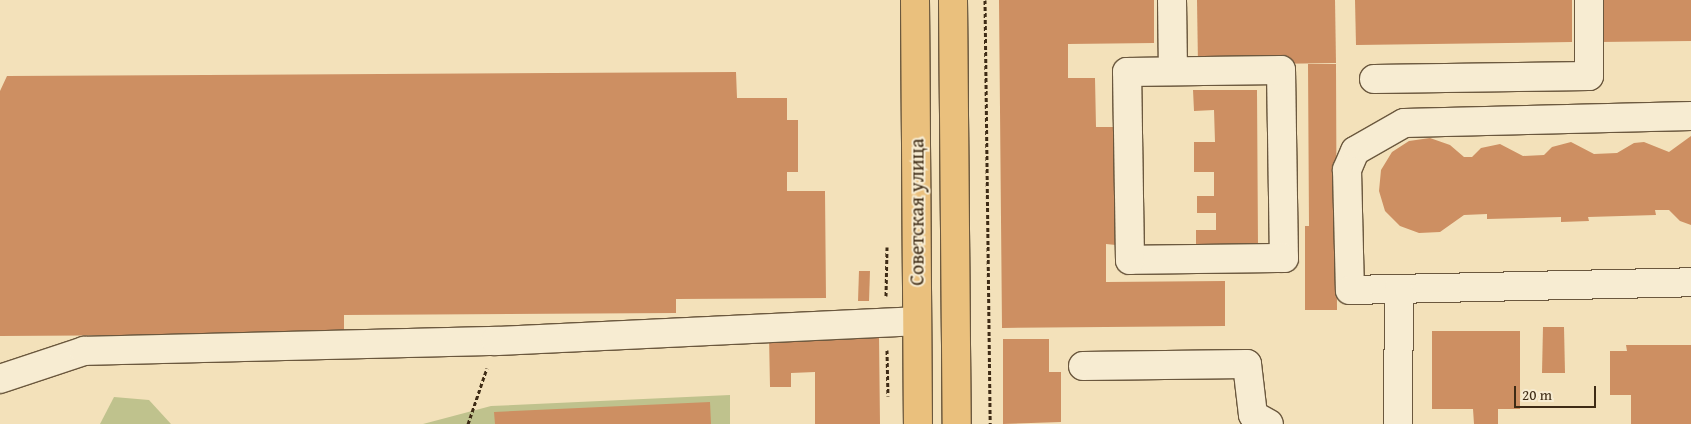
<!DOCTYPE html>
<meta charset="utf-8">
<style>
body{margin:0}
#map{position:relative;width:1691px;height:424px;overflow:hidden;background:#f3e1ba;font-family:"Gentium Book Plus",serif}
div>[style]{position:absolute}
.green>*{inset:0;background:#bfc28d}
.building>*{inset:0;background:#cd8f62}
.path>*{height:3px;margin-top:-1.5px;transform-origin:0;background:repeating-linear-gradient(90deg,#3e2b15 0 4px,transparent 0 6.5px)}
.roads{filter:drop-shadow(1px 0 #6b583e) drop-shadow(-1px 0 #6b583e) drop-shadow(0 1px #6b583e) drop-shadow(0 -1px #6b583e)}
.minor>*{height:28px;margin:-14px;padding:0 14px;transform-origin:14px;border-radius:14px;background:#f7ecd2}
.major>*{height:28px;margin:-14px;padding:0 14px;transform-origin:14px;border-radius:14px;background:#eac07d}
span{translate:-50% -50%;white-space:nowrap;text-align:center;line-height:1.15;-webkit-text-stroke:4px #f7ecd2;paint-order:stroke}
.street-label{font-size:20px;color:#3e2b15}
.scale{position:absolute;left:1514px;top:386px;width:82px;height:22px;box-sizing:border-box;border:2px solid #3e2b15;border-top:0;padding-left:6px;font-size:15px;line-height:18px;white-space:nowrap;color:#3e2b15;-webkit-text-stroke:4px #f7ecd2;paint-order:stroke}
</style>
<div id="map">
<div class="green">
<i style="clip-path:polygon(730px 395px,730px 424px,423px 424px,491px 406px)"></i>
<i style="clip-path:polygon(114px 397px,149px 400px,171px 424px,100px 424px)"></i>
</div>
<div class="building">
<i style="clip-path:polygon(999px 0,1154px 0,1154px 43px,1068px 44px,1068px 78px,1095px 78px,1096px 127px,1115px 127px,1116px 245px,1106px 244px,1106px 282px,1225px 281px,1225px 326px,1002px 328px)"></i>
<i style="clip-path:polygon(1197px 0,1335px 0,1336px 63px,1198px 65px)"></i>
<i style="clip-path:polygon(1355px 0,1572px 0,1572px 42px,1356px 45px)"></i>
<i style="clip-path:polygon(1599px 0,1691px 0,1691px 41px,1599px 42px)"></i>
<i style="clip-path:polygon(1308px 64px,1336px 64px,1337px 310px,1305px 310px,1305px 226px,1309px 226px)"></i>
<i style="clip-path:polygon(736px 72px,737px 98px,787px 98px,787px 120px,798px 120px,798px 172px,787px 172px,787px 191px,825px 191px,826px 298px,676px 299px,676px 313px,344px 315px,344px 334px,0 336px,0 91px,7px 76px)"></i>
<i style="clip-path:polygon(1193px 90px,1257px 90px,1258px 247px,1196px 247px,1196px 230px,1216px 230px,1216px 213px,1197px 213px,1197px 196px,1214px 196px,1214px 172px,1194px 172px,1194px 142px,1215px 142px,1214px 110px,1194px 111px)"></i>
<i style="clip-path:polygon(1691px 136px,1691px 225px,1680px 221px,1669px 210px,1655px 210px,1656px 215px,1588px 217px,1589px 221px,1561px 222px,1561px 217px,1487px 219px,1487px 214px,1464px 215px,1440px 232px,1419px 233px,1400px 226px,1385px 211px,1379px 191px,1381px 170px,1392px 152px,1409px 141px,1430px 138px,1450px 145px,1464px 157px,1472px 157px,1481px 148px,1500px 144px,1523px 156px,1544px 155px,1552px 147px,1571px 142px,1594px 154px,1617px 153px,1634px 143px,1644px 142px,1669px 152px)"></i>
<i style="clip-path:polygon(859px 271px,870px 271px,869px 301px,858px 301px)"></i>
<i style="clip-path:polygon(1543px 327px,1564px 327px,1565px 373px,1542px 373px)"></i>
<i style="clip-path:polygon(1432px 331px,1520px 331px,1520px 409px,1498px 409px,1498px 424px,1474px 424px,1473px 409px,1432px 409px)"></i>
<i style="clip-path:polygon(879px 335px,880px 424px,815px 424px,815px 372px,791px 373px,791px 387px,770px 387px,769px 336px)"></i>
<i style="clip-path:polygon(1003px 339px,1049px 339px,1049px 372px,1061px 372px,1061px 422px,1003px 424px)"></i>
<i style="clip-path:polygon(1626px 345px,1691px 345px,1691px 424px,1631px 424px,1631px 395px,1610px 395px,1610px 351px,1627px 351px)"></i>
<i style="clip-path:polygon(710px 402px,711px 424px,495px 424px,494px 412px)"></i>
</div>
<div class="path">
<i style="left:985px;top:0;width:424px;rotate:89.3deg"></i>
<i style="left:886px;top:296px;width:49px;rotate:-88.8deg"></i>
<i style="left:887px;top:350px;width:46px;rotate:88.8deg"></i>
<i style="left:468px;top:424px;width:59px;rotate:-71.3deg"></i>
</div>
<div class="roads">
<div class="minor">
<i style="left:1172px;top:0;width:71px;rotate:89.2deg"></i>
<i style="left:1281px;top:70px;width:188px;rotate:89.1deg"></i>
<i style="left:1284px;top:258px;width:154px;rotate:179.3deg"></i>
<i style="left:1130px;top:260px;width:188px;rotate:-90.9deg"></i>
<i style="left:1127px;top:72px;width:154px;rotate:-0.7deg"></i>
<i style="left:1374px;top:79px;width:215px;rotate:-0.8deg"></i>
<i style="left:1589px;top:76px;width:76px;rotate:-90deg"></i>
<i style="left:1691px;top:116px;width:287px;rotate:178.6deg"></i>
<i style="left:1404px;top:123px;width:56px;rotate:150.3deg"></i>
<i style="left:1355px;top:151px;width:21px;rotate:113deg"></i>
<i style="left:1347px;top:170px;width:120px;rotate:88.6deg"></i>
<i style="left:1350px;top:290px;width:341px;rotate:-1.3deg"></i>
<i style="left:1083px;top:366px;width:164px;rotate:-0.7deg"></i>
<i style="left:1247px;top:364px;width:51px;rotate:83.3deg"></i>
<i style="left:1253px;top:415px;width:18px;rotate:29deg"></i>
<i style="left:0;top:379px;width:89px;rotate:-18.4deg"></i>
<i style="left:84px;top:351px;width:412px;rotate:-1.4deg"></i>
<i style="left:496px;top:341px;width:421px;rotate:-2.7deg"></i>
<i style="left:1398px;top:424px;width:135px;rotate:-89.6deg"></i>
</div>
<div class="major">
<i style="left:915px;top:0;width:424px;rotate:89.6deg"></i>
<i style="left:953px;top:0;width:424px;rotate:89.5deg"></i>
</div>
</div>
<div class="street-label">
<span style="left:916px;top:212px;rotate:-90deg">Советская улица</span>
</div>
<div class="scale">20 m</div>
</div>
